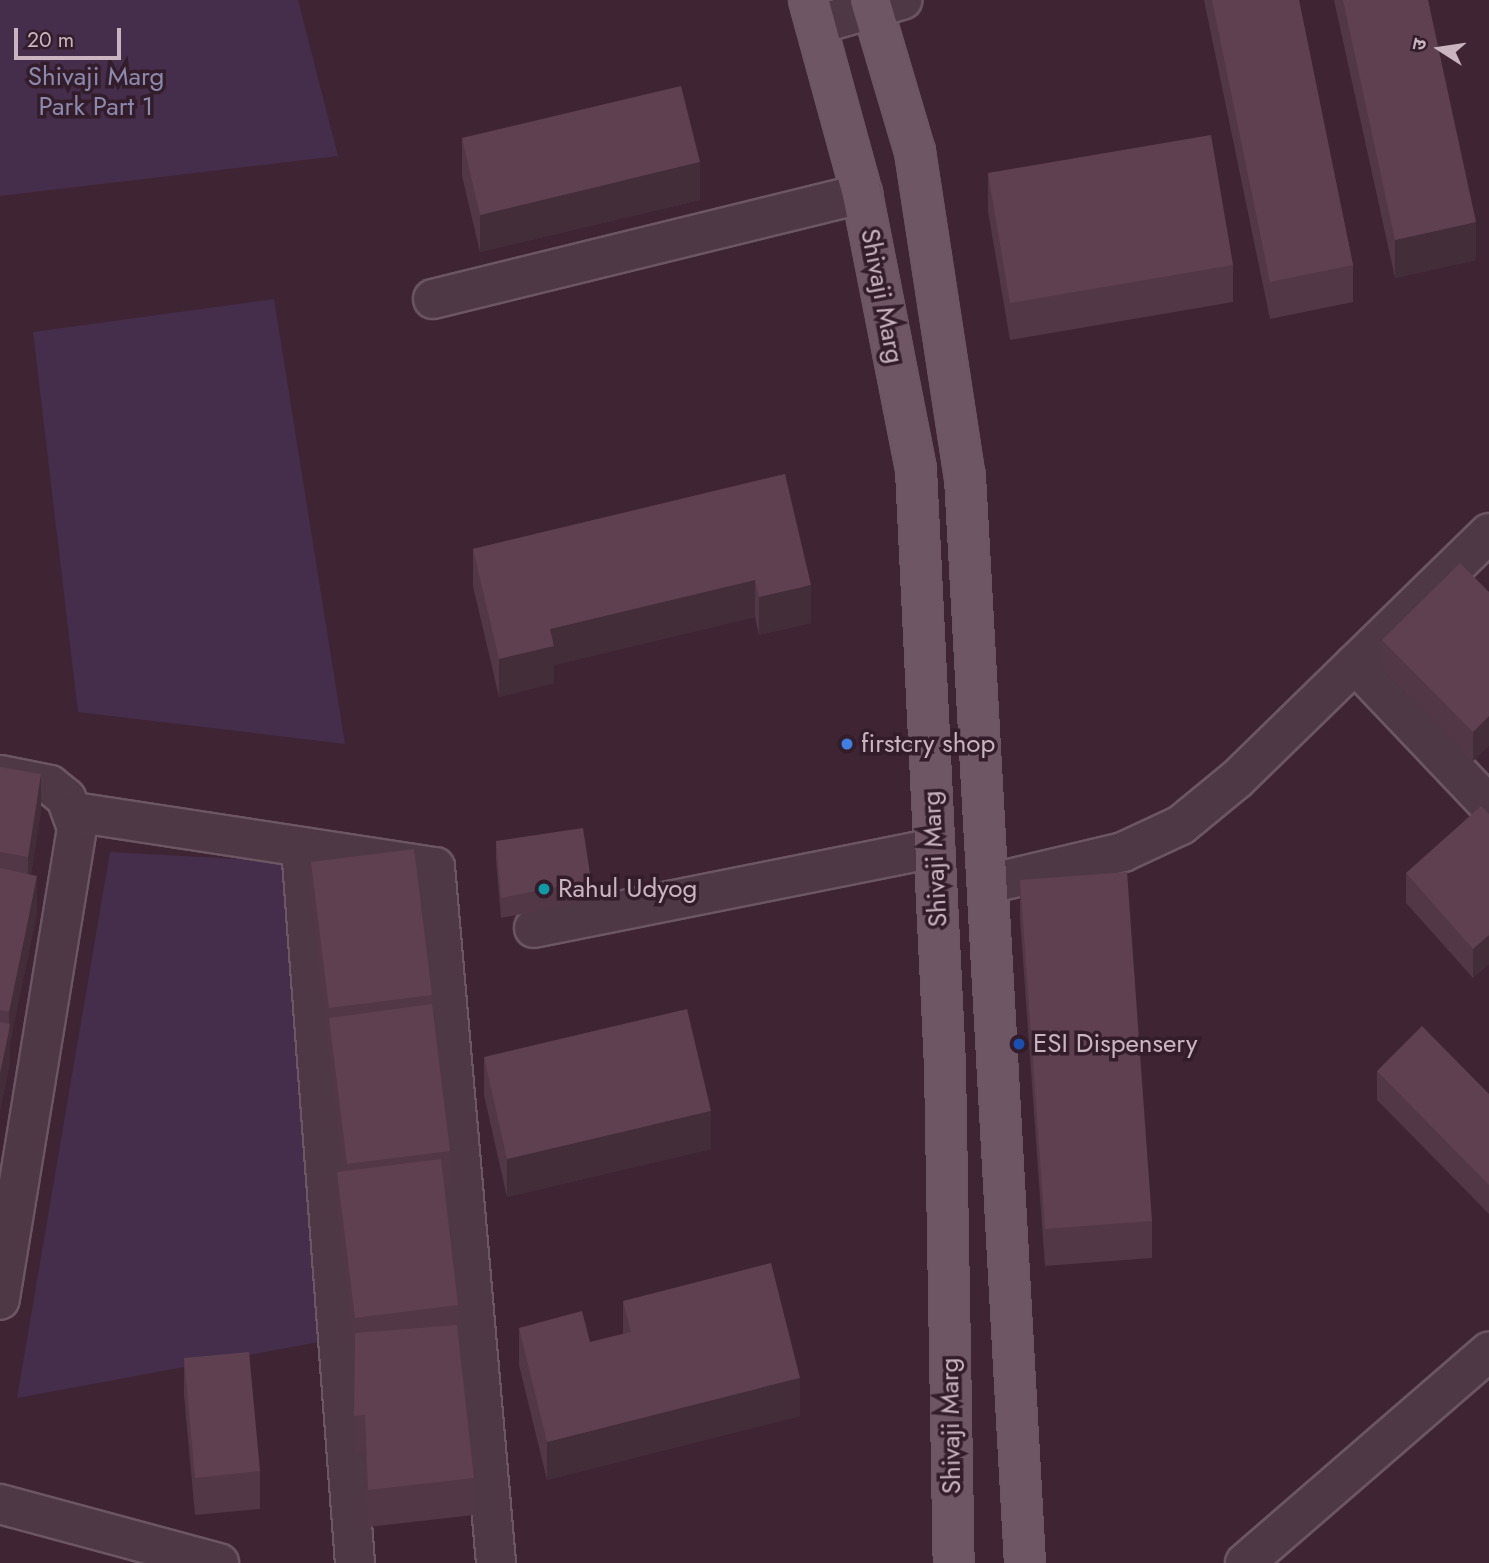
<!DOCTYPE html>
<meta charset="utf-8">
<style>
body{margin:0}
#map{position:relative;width:1489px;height:1563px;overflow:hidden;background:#3f2433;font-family:Jost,"Noto Sans Devanagari",sans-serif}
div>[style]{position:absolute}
.green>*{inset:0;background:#452e4b}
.roads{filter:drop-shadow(2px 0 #6c5663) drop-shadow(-2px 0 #6c5663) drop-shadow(0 2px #6c5663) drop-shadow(0 -2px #6c5663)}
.minor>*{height:38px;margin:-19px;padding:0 19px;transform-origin:19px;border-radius:19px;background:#4f3845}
.major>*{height:38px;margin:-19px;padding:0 19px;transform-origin:19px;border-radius:19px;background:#6f5664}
.wall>*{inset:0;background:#523746}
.shaded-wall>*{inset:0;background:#422d39}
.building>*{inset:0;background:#5f4051}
.dots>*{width:19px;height:19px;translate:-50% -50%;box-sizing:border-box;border:4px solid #341d2a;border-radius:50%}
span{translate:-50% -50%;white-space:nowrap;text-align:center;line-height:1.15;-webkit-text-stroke:7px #341d2a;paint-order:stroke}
.park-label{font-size:26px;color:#8c89af}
.street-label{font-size:26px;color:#c9b4c0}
.poi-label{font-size:26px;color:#c9b4c0}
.left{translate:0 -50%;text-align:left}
.north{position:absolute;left:1405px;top:14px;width:70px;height:70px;-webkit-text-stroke:5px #341d2a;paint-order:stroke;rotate:282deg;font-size:19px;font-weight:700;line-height:28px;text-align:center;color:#c9b4c0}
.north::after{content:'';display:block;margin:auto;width:24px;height:32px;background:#c9b4c0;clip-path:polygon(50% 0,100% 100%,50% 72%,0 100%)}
.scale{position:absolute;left:14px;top:28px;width:107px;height:32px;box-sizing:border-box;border:4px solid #c9b4c0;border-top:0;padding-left:9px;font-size:21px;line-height:24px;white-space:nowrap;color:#c9b4c0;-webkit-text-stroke:5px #341d2a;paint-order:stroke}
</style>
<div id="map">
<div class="green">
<i style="clip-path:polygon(0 0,298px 0,338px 156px,0 196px)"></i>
<i style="clip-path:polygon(274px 299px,345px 744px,78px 712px,33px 332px)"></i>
<i style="clip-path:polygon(110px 852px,290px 862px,319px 1342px,17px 1398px)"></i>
</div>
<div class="roads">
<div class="minor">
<i style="left:816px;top:25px;width:90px;rotate:-16.2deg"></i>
<i style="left:433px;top:299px;width:442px;rotate:-13.8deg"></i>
<i style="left:1355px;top:664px;width:195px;rotate:46.5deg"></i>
<i style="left:0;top:775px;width:51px;rotate:11.3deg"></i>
<i style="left:50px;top:785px;width:21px;rotate:39deg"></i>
<i style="left:66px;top:798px;width:32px;rotate:70deg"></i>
<i style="left:77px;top:828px;width:478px;rotate:99.3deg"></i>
<i style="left:74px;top:812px;width:365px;rotate:8.7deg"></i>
<i style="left:435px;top:867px;width:699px;rotate:84.99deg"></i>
<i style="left:301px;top:847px;width:718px;rotate:85.69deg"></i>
<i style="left:988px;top:884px;width:139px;rotate:-13.3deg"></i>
<i style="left:1123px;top:852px;width:64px;rotate:-25deg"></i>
<i style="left:1181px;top:825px;width:72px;rotate:-39.4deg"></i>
<i style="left:1237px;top:779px;width:352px;rotate:-44.3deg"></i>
<i style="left:534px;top:928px;width:408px;rotate:-11.3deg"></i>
<i style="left:0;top:1504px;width:227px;rotate:15.1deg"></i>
<i style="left:1245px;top:1563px;width:323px;rotate:-40.9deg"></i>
</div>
<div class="major">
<i style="left:809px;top:0;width:201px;rotate:74.7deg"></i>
<i style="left:862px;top:194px;width:281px;rotate:78.9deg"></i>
<i style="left:916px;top:470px;width:597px;rotate:87.21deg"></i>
<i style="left:945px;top:1066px;width:497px;rotate:89deg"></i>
<i style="left:870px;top:0;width:159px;rotate:73.5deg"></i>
<i style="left:915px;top:152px;width:329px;rotate:81.3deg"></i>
<i style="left:965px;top:477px;width:1088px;rotate:86.84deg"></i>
</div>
</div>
<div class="wall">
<i style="clip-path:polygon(1204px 0,1299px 0,1353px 265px,1353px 302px,1270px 319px)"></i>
<i style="clip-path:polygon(1334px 0,1428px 0,1476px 260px,1395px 278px)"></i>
<i style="clip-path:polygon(462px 138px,700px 200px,480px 252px,462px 176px)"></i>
<i style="clip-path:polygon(988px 173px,1233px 265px,1233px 302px,1010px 340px,988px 211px)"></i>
<i style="clip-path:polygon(785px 474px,811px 623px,759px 635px,755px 617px,554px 665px,554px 683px,499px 697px,473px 586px,473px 549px)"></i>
<i style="clip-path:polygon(1489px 592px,1489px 745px,1473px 761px,1382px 669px,1382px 640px)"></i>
<i style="clip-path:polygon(0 767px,41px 811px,31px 874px,37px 913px,10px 1042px,10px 1062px,0 1110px)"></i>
<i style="clip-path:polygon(1489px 814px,1489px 964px,1473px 978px,1406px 903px,1406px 873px)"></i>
<i style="clip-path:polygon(496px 841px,591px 880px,591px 900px,501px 918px,496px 860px)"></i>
<i style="clip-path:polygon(311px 862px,432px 995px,432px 1004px,450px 1151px,450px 1188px,444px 1189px,458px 1305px,458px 1336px,474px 1478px,474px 1515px,368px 1527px,365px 1452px,354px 1454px,355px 1354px,337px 1210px,337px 1172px,343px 1171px,311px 900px)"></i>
<i style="clip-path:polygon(1020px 880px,1152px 1221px,1152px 1258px,1045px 1266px,1020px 918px)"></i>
<i style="clip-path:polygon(484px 1057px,711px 1149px,507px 1197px,484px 1095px)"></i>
<i style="clip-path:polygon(1377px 1071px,1489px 1094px,1489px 1214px,1377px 1100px)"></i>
<i style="clip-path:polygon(623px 1301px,800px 1416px,547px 1480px,519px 1365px,519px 1328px,590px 1342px,623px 1334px)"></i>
<i style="clip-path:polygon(184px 1358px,260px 1471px,260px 1509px,195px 1515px,184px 1395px)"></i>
</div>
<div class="shaded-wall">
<i style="clip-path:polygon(700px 162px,700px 200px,480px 252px,480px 215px)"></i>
<i style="clip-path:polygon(1476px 222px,1476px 260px,1395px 278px,1395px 240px)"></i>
<i style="clip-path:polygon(755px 580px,755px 617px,554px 665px,554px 683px,499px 697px,499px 659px,550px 629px)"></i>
<i style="clip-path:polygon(811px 585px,811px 623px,759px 635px,759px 597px)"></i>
<i style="clip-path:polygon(1489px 716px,1489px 745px,1473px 761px,1473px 732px)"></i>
<i style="clip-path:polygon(41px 774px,41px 811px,28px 894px,28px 857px)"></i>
<i style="clip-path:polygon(37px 876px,37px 913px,10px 1042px,10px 1062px,0 1110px,0 1073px,9px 1032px,9px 1012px)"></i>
<i style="clip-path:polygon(1489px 935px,1489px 964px,1473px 978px,1473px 949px)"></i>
<i style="clip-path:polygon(711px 1111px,711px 1149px,507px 1197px,507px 1159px)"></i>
<i style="clip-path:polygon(800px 1378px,800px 1416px,547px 1480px,547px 1442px)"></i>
</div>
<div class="building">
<i style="clip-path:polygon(1212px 0,1299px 0,1353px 265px,1270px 282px)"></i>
<i style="clip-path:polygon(1343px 0,1428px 0,1476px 222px,1395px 240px)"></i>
<i style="clip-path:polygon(681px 86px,700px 162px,480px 215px,462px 138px)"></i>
<i style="clip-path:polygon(1211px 135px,1233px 265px,1010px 303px,988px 173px)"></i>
<i style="clip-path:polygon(785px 474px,811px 585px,759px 597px,755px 580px,550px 629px,554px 646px,499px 659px,473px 549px)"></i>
<i style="clip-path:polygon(1460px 563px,1489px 592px,1489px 716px,1473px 732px,1382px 640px)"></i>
<i style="clip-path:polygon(0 767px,41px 774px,28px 857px,0 852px)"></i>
<i style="clip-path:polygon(1481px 806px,1489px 814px,1489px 935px,1473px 949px,1406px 873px)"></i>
<i style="clip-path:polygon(583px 828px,591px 880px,501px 898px,496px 841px)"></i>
<i style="clip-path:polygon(414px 849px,432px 995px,329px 1008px,311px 862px)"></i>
<i style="clip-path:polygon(0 868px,37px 876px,9px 1012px,0 1010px)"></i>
<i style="clip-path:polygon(1127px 872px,1152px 1221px,1045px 1229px,1020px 880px)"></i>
<i style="clip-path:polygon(432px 1004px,450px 1151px,347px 1164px,329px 1018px)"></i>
<i style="clip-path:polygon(687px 1009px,711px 1111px,507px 1159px,484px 1057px)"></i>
<i style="clip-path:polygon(0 1022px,10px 1024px,0 1073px)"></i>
<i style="clip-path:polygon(1422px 1026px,1489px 1094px,1489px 1185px,1377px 1071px)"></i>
<i style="clip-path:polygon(441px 1159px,458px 1305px,355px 1318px,337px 1172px)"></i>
<i style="clip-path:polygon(771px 1263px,800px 1378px,547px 1442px,519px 1328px,582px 1311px,590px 1342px,631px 1332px,623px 1301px)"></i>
<i style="clip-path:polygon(457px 1325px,474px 1478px,368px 1490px,365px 1415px,354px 1416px,355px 1333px)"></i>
<i style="clip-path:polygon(249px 1352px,260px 1471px,195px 1478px,184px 1358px)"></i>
</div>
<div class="dots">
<i style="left:847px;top:744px;background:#3f7fe0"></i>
<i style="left:544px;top:889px;background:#0f9aa8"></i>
<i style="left:1019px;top:1044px;background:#1a4fb4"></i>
</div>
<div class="park-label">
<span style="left:96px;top:92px">Shivaji Marg<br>Park Part 1</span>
</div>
<div class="street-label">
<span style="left:882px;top:296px;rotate:79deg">Shivaji Marg</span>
<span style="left:935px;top:859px;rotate:-93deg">Shivaji Marg</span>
<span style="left:951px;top:1426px;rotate:-91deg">Shivaji Marg</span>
</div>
<div class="poi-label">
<span class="left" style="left:861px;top:744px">firstcry shop</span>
<span class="left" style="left:558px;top:889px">Rahul Udyog</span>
<span class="left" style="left:1033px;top:1044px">ESI Dispensery</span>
</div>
<div class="north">उ</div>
<div class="scale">20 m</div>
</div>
